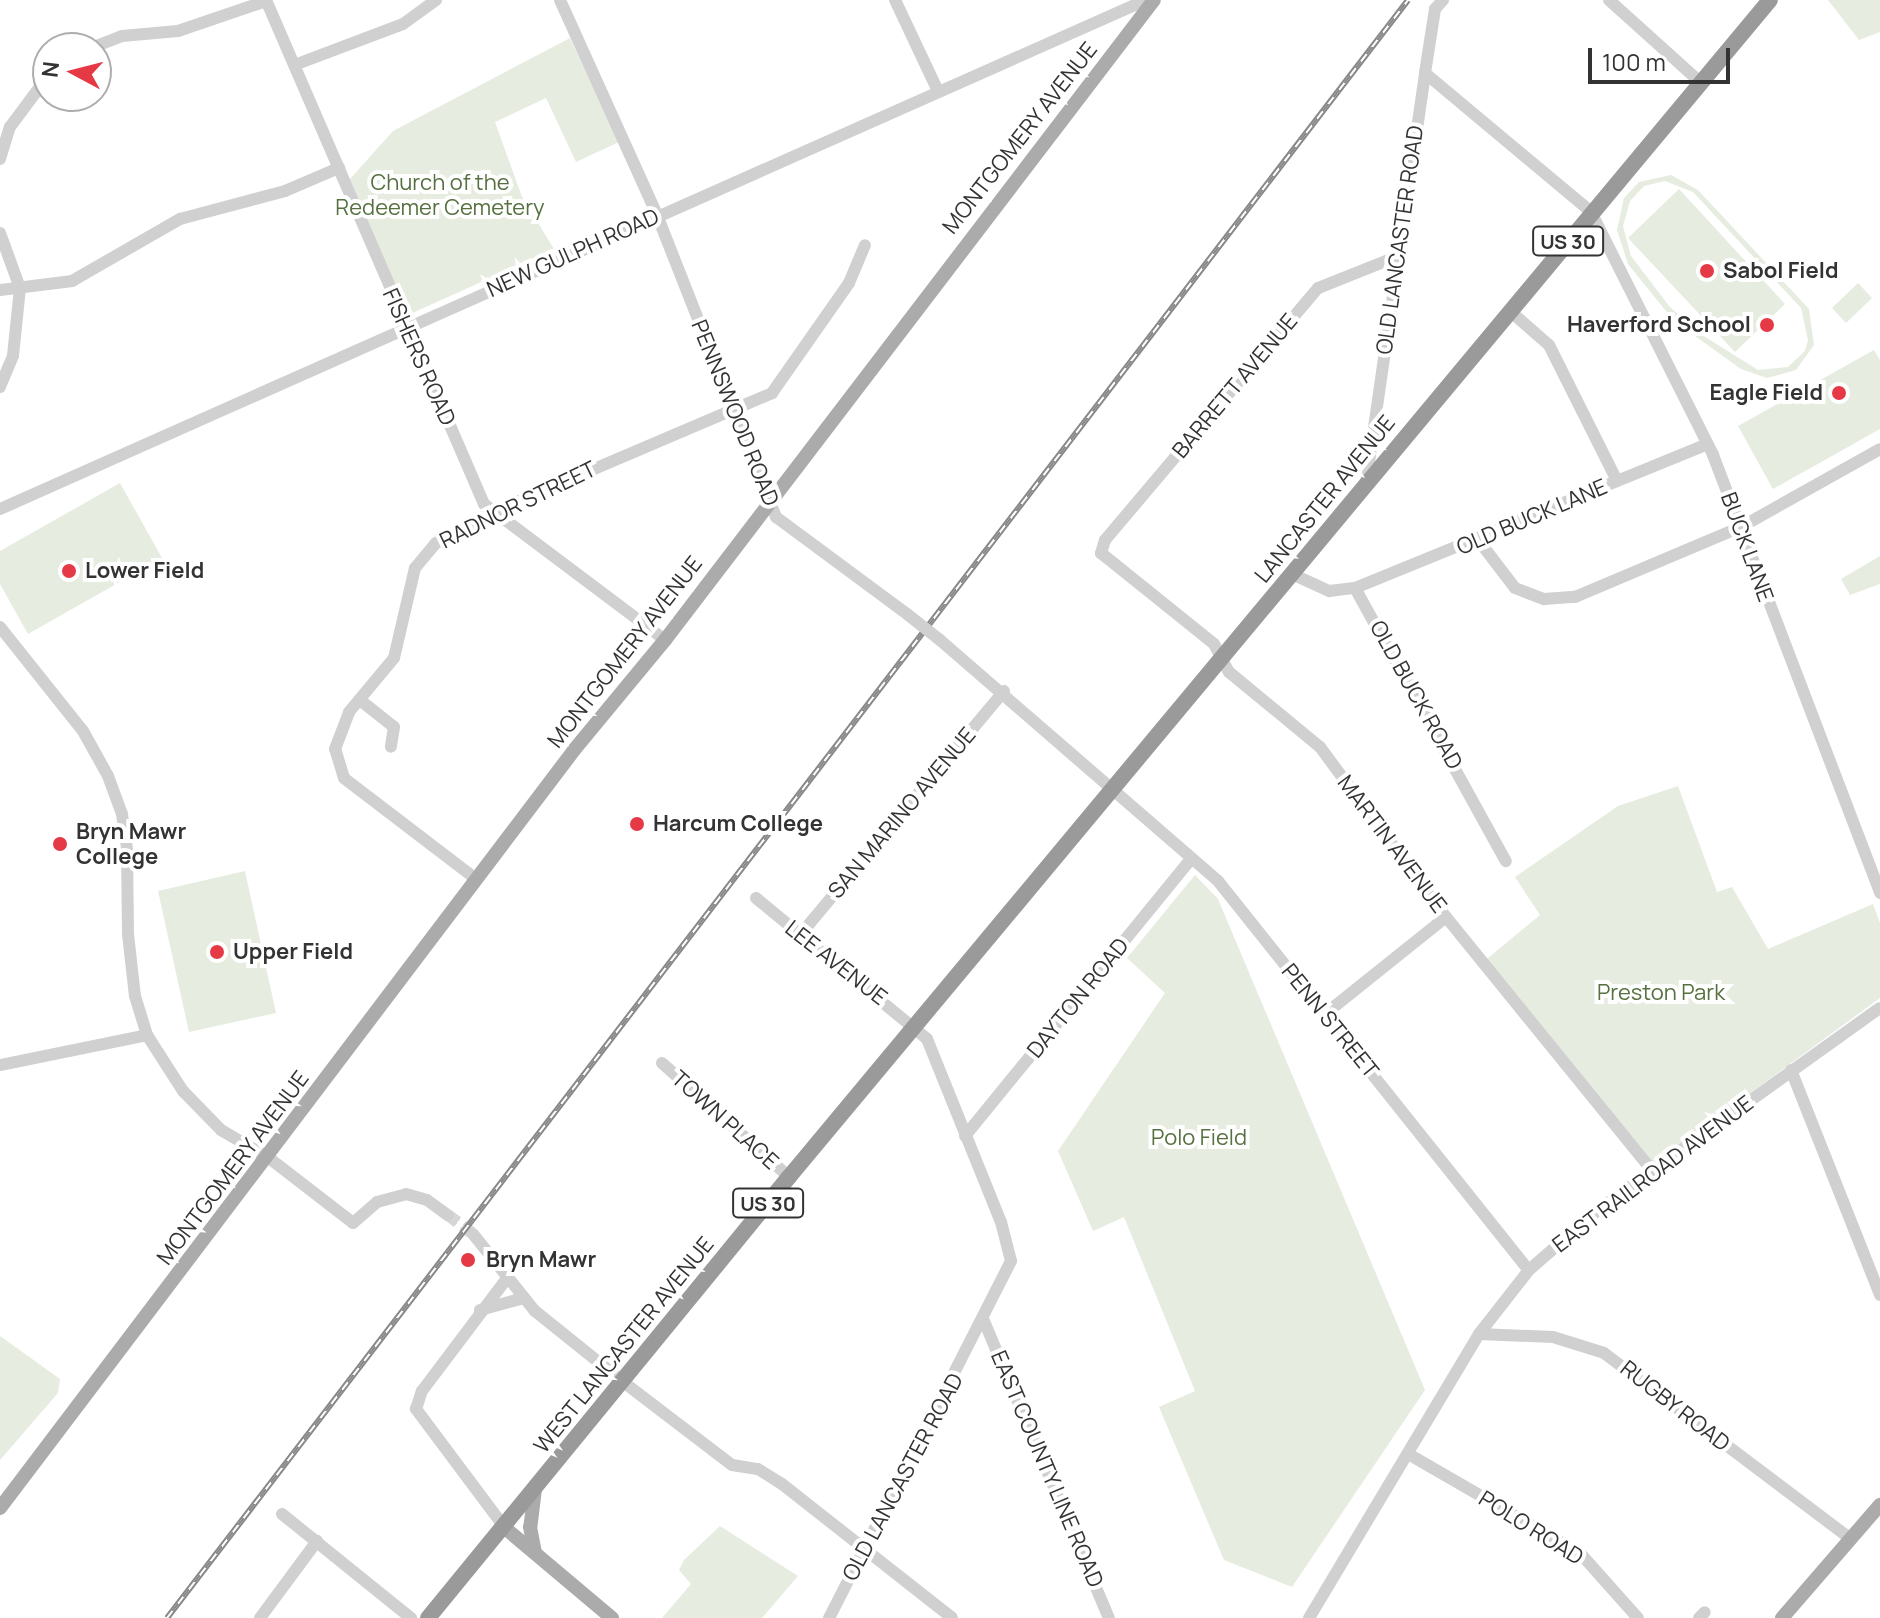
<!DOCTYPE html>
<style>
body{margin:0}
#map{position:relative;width:1880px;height:1618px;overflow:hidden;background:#fff;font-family:Manrope,sans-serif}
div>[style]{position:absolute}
.green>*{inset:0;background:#e6ecdf}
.minor-tunnel>*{height:12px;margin-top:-6px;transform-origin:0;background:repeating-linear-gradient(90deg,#d6d6d6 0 12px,transparent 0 18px)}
.minor>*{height:12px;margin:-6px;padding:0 6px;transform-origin:6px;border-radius:6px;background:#d0d0d0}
.major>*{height:14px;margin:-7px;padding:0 7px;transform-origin:7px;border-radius:7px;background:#ababab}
.highway>*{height:16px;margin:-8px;padding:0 8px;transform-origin:8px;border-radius:8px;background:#9a9a9a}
.rail>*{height:6px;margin-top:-3px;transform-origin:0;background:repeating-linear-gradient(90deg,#fff 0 9px,#888 0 18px);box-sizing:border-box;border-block:2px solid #888}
.minor-bridge>*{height:12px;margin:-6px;padding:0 6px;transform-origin:6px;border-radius:6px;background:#d0d0d0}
.dots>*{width:22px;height:22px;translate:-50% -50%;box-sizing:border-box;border:4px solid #fff;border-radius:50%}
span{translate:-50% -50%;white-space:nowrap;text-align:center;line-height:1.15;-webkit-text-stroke:8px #fff;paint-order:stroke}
.shield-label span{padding:2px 6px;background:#fff;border:2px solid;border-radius:6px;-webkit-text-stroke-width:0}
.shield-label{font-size:20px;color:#333;font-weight:700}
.street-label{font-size:22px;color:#333}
.park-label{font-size:22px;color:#56703f}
.poi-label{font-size:22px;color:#333;font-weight:700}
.left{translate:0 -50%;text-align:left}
.right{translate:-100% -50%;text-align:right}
.north{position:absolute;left:32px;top:32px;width:80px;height:80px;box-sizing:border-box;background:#fff;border:2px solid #adadad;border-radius:50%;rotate:277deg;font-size:22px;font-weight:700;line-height:32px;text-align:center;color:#333}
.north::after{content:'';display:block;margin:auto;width:28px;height:36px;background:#e63946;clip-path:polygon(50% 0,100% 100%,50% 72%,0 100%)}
.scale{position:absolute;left:1588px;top:48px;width:142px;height:36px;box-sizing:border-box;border:4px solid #333;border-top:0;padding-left:10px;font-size:24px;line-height:28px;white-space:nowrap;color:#333;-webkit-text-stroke:6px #fff;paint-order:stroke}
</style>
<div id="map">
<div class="green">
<i style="clip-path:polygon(1828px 0,1880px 0,1880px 32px,1859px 40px)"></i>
<i style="clip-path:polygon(570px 38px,619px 142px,576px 162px,546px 98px,495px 122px,522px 197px,554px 249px,408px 315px,350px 179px,393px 131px)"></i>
<i style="clip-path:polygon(evenodd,1671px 175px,1698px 190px,1809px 309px,1814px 345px,1796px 370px,1767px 378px,1741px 369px,1674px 321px,1628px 264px,1617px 230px,1624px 198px,1639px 182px,1671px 175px,1665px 181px,1693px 192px,1801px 308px,1808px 340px,1805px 351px,1788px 367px,1758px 370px,1699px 333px,1669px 306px,1631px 256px,1623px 226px,1630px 201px,1644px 186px,1665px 181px)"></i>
<i style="clip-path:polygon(1679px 189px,1785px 304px,1735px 352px,1628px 238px)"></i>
<i style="clip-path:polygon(1858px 283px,1872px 298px,1846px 323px,1832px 308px)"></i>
<i style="clip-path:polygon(1874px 350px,1880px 360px,1880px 429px,1773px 489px,1738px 426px)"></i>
<i style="clip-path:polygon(120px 483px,162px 558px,28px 634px,0 584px,0 551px)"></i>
<i style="clip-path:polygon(1880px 556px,1880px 584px,1850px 595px,1841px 579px)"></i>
<i style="clip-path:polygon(1678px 786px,1717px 892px,1732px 887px,1768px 949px,1873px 904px,1880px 923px,1880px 998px,1652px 1165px,1487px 959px,1540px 915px,1515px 877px,1618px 806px)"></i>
<i style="clip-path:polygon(245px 871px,276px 1013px,189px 1032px,158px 891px)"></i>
<i style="clip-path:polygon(1195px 875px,1218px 899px,1425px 1390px,1292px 1587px,1224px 1560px,1159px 1407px,1195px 1391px,1124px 1217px,1093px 1231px,1058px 1151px,1165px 993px,1127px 958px)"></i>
<i style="clip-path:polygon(0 1336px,60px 1379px,58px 1393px,0 1460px)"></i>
<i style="clip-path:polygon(720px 1526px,798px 1576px,762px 1618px,662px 1618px,691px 1584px,679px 1570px,684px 1560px)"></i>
</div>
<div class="minor-tunnel">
<i style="left:448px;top:1215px;width:31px;rotate:37deg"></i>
</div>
<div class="minor">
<i style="left:266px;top:0;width:549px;rotate:66.61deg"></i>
<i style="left:484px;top:504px;width:226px;rotate:36.9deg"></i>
<i style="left:560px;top:0;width:236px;rotate:65.7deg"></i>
<i style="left:657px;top:215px;width:325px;rotate:68.5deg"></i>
<i style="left:776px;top:517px;width:163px;rotate:36.5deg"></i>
<i style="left:895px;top:0;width:101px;rotate:64.7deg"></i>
<i style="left:1609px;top:0;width:122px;rotate:42deg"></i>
<i style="left:91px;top:48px;width:33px;rotate:-21deg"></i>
<i style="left:122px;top:36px;width:56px;rotate:-5.1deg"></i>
<i style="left:178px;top:31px;width:93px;rotate:-18.8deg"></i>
<i style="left:297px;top:64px;width:113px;rotate:-20.7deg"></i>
<i style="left:403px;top:24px;width:41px;rotate:-36deg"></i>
<i style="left:1425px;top:73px;width:217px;rotate:39.9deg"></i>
<i style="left:1591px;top:212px;width:272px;rotate:63.3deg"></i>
<i style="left:1713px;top:455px;width:469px;rotate:69.1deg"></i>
<i style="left:0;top:159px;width:34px;rotate:-73deg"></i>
<i style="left:10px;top:127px;width:64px;rotate:-53.3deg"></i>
<i style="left:0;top:233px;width:59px;rotate:70deg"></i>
<i style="left:20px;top:288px;width:68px;rotate:95.9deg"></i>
<i style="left:13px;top:356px;width:34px;rotate:113deg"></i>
<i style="left:1396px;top:257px;width:84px;rotate:158.3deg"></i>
<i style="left:1318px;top:288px;width:330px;rotate:130.2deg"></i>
<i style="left:1105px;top:540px;width:14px;rotate:107deg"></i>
<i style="left:1101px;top:553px;width:145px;rotate:38.8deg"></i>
<i style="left:1214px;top:644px;width:32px;rotate:62deg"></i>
<i style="left:1229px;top:672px;width:118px;rotate:39.5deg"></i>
<i style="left:1320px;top:747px;width:212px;rotate:53.5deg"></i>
<i style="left:1446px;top:917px;width:328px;rotate:50.9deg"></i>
<i style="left:0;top:290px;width:73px;rotate:-7.1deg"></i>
<i style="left:72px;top:281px;width:125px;rotate:-29.9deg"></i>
<i style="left:180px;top:219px;width:109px;rotate:-14.9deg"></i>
<i style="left:285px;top:191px;width:59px;rotate:-23.1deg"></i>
<i style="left:1510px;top:311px;width:52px;rotate:41.1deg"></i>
<i style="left:1549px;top:345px;width:152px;rotate:63.4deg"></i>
<i style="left:1366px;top:483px;width:414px;rotate:-81.8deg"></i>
<i style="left:1425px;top:73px;width:65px;rotate:-81.1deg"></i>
<i style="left:1435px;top:9px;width:12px;rotate:-48deg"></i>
<i style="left:0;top:509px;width:1254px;rotate:-23.95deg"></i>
<i style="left:1479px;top:541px;width:59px;rotate:52.5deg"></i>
<i style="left:1515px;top:588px;width:31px;rotate:21deg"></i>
<i style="left:1544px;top:599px;width:31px;rotate:-4deg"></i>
<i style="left:1575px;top:597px;width:180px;rotate:-22.9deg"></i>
<i style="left:1741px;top:527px;width:159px;rotate:-29.3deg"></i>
<i style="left:1292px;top:574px;width:41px;rotate:24.7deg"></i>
<i style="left:1329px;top:591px;width:26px;rotate:-7deg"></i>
<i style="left:1355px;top:588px;width:312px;rotate:61.1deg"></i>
<i style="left:1355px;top:588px;width:380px;rotate:-22.2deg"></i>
<i style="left:0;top:627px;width:133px;rotate:51.4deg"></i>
<i style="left:83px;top:731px;width:51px;rotate:60.9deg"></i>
<i style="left:108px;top:776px;width:40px;rotate:69.8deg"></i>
<i style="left:122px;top:814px;width:36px;rotate:82deg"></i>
<i style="left:127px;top:850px;width:84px;rotate:89.3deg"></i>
<i style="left:128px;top:934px;width:62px;rotate:83.6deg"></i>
<i style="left:135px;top:996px;width:41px;rotate:72.9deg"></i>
<i style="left:147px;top:1035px;width:67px;rotate:57.3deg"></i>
<i style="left:183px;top:1091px;width:54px;rotate:45.7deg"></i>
<i style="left:221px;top:1130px;width:56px;rotate:30.3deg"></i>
<i style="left:269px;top:1158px;width:106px;rotate:37.7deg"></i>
<i style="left:353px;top:1223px;width:32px;rotate:-41deg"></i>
<i style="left:377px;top:1202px;width:30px;rotate:-15deg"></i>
<i style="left:406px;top:1194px;width:22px;rotate:16deg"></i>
<i style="left:427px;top:1200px;width:26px;rotate:36deg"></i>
<i style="left:940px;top:640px;width:368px;rotate:40.9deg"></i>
<i style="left:1218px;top:881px;width:498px;rotate:51.4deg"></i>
<i style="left:360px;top:700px;width:43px;rotate:38.5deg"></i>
<i style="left:394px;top:727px;width:20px;rotate:99deg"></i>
<i style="left:476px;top:879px;width:166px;rotate:-142.6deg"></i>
<i style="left:344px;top:778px;width:30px;rotate:-107deg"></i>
<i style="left:335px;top:749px;width:40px;rotate:-69deg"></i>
<i style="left:349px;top:712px;width:70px;rotate:-50.2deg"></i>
<i style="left:394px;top:658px;width:92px;rotate:-76.9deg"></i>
<i style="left:415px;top:568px;width:33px;rotate:-50deg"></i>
<i style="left:436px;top:543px;width:63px;rotate:-28.6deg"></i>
<i style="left:491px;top:513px;width:306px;rotate:-23.1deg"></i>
<i style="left:772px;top:393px;width:134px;rotate:-55deg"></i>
<i style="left:849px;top:283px;width:41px;rotate:-67.2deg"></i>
<i style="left:756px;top:898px;width:222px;rotate:39.5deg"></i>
<i style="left:927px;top:1039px;width:197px;rotate:68deg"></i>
<i style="left:1001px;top:1222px;width:40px;rotate:75.6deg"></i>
<i style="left:1011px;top:1261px;width:401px;rotate:117deg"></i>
<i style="left:800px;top:935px;width:318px;rotate:-50.1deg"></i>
<i style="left:1325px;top:1014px;width:155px;rotate:-38.7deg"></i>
<i style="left:662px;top:1063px;width:171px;rotate:41.9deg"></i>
<i style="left:0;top:1065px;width:150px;rotate:-11.5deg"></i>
<i style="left:1791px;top:1070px;width:242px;rotate:68.4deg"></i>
<i style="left:965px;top:1136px;width:357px;rotate:-50.8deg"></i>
<i style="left:473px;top:1234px;width:99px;rotate:51.2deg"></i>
<i style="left:535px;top:1311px;width:112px;rotate:38.8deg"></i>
<i style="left:622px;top:1381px;width:138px;rotate:37.4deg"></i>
<i style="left:732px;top:1465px;width:26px;rotate:9deg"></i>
<i style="left:758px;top:1469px;width:28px;rotate:32deg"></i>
<i style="left:782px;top:1484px;width:216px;rotate:38.2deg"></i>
<i style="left:480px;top:1310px;width:46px;rotate:-15.3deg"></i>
<i style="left:984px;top:1321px;width:322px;rotate:67.2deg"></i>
<i style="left:1479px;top:1334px;width:74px;rotate:2.3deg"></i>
<i style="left:1553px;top:1337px;width:53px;rotate:17.4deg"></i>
<i style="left:1604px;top:1353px;width:306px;rotate:37deg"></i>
<i style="left:1410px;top:1455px;width:196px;rotate:30deg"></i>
<i style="left:1580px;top:1553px;width:87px;rotate:48.3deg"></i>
<i style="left:282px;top:1514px;width:166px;rotate:38.9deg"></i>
<i style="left:505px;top:1528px;width:149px;rotate:-126.8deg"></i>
<i style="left:416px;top:1409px;width:19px;rotate:-72deg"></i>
<i style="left:422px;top:1391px;width:143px;rotate:-53deg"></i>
<i style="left:260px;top:1618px;width:96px;rotate:-53.5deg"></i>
<i style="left:1309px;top:1618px;width:331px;rotate:-59.1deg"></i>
<i style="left:1479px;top:1334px;width:81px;rotate:-52deg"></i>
<i style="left:1529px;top:1270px;width:93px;rotate:-41.1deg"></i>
<i style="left:1599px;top:1209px;width:345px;rotate:-35.6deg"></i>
<i style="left:1699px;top:1618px;width:8px;rotate:-45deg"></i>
</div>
<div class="major">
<i style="left:535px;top:1489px;width:38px;rotate:97deg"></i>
<i style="left:530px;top:1527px;width:26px;rotate:79deg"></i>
<i style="left:0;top:1508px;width:951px;rotate:-52.86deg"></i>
<i style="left:574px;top:750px;width:143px;rotate:-50.4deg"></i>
<i style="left:665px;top:640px;width:805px;rotate:-52.62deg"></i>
<i style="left:505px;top:1528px;width:140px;rotate:40.1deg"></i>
<i style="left:1782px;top:1618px;width:150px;rotate:-49.1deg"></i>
</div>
<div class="highway">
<i style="left:428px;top:1618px;width:570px;rotate:-50.7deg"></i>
<i style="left:789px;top:1177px;width:1532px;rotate:-50.19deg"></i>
</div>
<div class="rail">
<i style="left:167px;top:1618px;width:2039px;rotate:-52.51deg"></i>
</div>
<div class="minor-bridge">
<i style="left:907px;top:614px;width:42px;rotate:38.2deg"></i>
</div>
<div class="dots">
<i style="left:1707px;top:271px;background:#e63946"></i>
<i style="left:1767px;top:325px;background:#e63946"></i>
<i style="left:1839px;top:393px;background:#e63946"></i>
<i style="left:69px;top:571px;background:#e63946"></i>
<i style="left:637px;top:824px;background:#e63946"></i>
<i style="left:60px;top:844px;background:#e63946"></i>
<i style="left:217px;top:952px;background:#e63946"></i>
<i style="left:468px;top:1260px;background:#e63946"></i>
</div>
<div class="shield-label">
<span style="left:1568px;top:241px">US 30</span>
<span style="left:768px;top:1203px">US 30</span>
</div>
<div class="street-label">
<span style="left:1020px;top:138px;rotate:-52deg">MONTGOMERY AVENUE</span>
<span style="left:1400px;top:240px;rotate:-82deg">OLD LANCASTER ROAD</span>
<span style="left:573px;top:253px;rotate:-24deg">NEW GULPH ROAD</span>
<span style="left:419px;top:357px;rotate:66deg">FISHERS ROAD</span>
<span style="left:1235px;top:386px;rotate:-50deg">BARRETT AVENUE</span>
<span style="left:735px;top:413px;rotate:68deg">PENNSWOOD ROAD</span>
<span style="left:1325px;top:499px;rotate:-51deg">LANCASTER AVENUE</span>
<span style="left:518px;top:505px;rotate:-26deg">RADNOR STREET</span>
<span style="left:1532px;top:517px;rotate:-23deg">OLD BUCK LANE</span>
<span style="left:1747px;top:547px;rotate:70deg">BUCK LANE</span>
<span style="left:625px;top:652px;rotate:-52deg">MONTGOMERY AVENUE</span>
<span style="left:1416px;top:695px;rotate:61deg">OLD BUCK ROAD</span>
<span style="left:902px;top:813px;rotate:-50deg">SAN MARINO AVENUE</span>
<span style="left:1392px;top:844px;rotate:53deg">MARTIN AVENUE</span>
<span style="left:836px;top:963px;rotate:38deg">LEE AVENUE</span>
<span style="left:1078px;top:998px;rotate:-51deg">DAYTON ROAD</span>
<span style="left:1330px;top:1021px;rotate:51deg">PENN STREET</span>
<span style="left:725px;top:1120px;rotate:42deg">TOWN PLACE</span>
<span style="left:233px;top:1168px;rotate:-53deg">MONTGOMERY AVENUE</span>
<span style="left:1653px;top:1174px;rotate:-37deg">EAST RAILROAD AVENUE</span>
<span style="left:624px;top:1345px;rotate:-51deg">WEST LANCASTER AVENUE</span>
<span style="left:1675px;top:1406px;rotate:38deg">RUGBY ROAD</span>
<span style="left:1047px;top:1469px;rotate:67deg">EAST COUNTY LINE ROAD</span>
<span style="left:903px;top:1477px;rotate:-62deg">OLD LANCASTER ROAD</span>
<span style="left:1531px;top:1528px;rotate:32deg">POLO ROAD</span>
</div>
<div class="park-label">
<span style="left:440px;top:195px">Church of the<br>Redeemer Cemetery</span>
<span style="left:1661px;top:993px">Preston Park</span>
<span style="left:1199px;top:1138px">Polo Field</span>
</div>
<div class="poi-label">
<span class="left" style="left:1723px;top:271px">Sabol Field</span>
<span class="right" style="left:1751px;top:325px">Haverford School</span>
<span class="right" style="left:1823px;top:393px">Eagle Field</span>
<span class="left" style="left:85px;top:571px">Lower Field</span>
<span class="left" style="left:653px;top:824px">Harcum College</span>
<span class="left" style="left:76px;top:844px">Bryn Mawr<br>College</span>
<span class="left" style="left:233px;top:952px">Upper Field</span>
<span class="left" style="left:486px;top:1260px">Bryn Mawr</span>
</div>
<div class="north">N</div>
<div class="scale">100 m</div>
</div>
